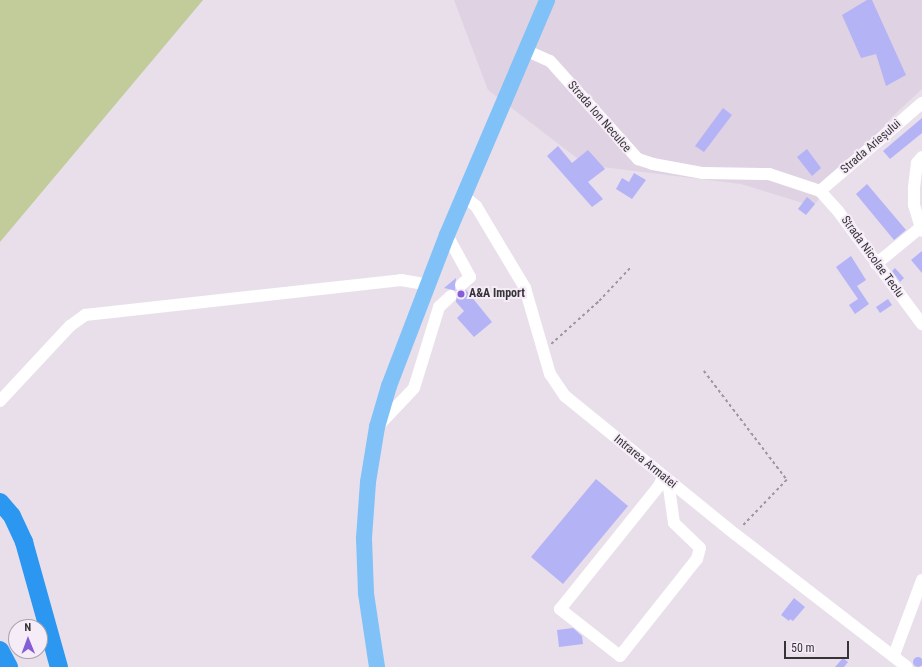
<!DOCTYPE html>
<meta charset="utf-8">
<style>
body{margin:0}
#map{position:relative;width:922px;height:667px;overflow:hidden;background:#e8dfeb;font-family:"Roboto Condensed",sans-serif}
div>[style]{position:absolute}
.built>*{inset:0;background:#dfd2e3}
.green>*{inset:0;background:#c2cc9b}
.building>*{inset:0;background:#b4b3f5}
.round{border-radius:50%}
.path>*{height:1.5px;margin-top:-0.75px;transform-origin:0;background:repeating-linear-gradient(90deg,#9c969e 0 3px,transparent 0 6px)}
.minor>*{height:12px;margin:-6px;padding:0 6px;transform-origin:6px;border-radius:6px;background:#fff}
.major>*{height:16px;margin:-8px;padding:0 8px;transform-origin:8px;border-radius:8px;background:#80c1f7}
.highway>*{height:18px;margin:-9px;padding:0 9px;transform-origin:9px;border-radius:9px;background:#2b97f1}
.dots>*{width:11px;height:11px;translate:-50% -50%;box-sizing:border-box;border:2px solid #f5ecf8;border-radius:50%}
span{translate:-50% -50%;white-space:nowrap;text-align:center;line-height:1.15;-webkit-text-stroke:4px #f5ecf8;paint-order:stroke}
.street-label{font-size:12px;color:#373438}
.poi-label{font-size:12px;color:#373438;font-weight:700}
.left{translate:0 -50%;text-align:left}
.north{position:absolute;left:8px;top:619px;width:40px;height:40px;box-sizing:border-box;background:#f5ecf8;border:1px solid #a9a2ab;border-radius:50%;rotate:359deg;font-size:11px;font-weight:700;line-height:16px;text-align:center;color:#373438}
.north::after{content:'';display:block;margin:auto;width:14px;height:18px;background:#855dd7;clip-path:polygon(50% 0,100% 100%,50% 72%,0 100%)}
.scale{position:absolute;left:784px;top:641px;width:65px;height:18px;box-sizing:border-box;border:2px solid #373438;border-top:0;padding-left:5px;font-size:12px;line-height:14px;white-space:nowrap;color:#373438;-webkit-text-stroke:3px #f5ecf8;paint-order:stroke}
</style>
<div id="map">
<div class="built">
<i style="clip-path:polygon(454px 0,922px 0,922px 89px,893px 116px,813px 206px,741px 184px,586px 165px,488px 90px)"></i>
</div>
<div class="green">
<i style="clip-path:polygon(0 0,203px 0,0 242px)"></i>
</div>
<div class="building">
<i style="clip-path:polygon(867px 0,872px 0,906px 75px,886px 86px,876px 54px,861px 58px,842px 15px)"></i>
<i style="clip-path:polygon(723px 108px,732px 115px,704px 152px,695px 146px)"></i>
<i style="clip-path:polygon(922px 118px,922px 133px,890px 159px,883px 151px)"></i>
<i style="clip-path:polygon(558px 146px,572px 163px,588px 150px,605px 169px,588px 182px,603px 199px,592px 207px,547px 156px)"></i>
<i style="clip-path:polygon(807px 149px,821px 168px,812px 176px,797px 157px)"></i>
<i style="clip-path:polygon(634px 173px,646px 180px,632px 199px,616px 189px,622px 178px,629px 182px)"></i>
<i style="clip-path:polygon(867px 184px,906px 230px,894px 240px,856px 194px)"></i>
<i style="clip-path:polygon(807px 197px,815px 204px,806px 215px,798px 209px)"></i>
<i style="clip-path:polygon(922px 251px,922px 273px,911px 260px)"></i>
<i style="clip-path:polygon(851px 256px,866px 280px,857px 286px,869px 304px,855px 314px,849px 305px,858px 299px,836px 267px)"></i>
<i style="clip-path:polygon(895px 268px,904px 278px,900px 282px,892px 271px)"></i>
<i style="clip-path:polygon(456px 278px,455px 290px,459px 292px,466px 290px,492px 322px,474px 337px,457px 318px,464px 311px,456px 302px,457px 291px,444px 288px)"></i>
<i style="clip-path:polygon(888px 299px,892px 305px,880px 313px,876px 307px)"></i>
<i style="clip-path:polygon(596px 479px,628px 506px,563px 584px,531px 557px)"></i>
<i style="clip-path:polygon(794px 598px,805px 607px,793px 621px,790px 619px,789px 621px,781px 615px)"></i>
<i style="clip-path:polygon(573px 628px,582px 636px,583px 644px,559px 647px,557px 630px)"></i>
<i class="round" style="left:913px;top:657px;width:10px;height:10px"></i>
<i style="clip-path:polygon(843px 658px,848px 662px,844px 667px,835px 667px)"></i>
</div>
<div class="path">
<i style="left:551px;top:344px;width:64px;rotate:-41.9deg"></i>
<i style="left:599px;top:301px;width:45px;rotate:-46.8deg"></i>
<i style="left:704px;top:371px;width:137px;rotate:52.7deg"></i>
<i style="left:787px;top:480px;width:65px;rotate:133.8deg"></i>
</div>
<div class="minor">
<i style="left:525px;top:50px;width:27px;rotate:24deg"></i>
<i style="left:550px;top:61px;width:132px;rotate:48.1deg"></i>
<i style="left:638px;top:159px;width:16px;rotate:18deg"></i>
<i style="left:653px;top:164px;width:51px;rotate:10.2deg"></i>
<i style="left:703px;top:173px;width:66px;rotate:0.9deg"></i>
<i style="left:769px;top:174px;width:54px;rotate:18.4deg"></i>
<i style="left:820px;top:191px;width:27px;rotate:48deg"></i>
<i style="left:838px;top:211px;width:141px;rotate:53.4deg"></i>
<i style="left:922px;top:157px;width:8px;rotate:130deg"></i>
<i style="left:917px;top:163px;width:25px;rotate:97deg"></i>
<i style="left:914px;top:188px;width:17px;rotate:90deg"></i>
<i style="left:914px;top:205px;width:27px;rotate:73deg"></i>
<i style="left:820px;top:191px;width:135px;rotate:-40.8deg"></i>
<i style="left:464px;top:196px;width:16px;rotate:40deg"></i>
<i style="left:476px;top:206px;width:96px;rotate:59.1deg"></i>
<i style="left:525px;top:288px;width:90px;rotate:73.8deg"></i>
<i style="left:550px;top:374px;width:27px;rotate:56deg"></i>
<i style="left:565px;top:396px;width:219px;rotate:39.1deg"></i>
<i style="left:735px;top:534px;width:217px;rotate:37.7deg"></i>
<i style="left:447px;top:235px;width:48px;rotate:61.3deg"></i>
<i style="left:470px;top:277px;width:12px;rotate:138deg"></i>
<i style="left:876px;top:264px;width:57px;rotate:-39.3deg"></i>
<i style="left:0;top:401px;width:103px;rotate:-47deg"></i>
<i style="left:70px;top:326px;width:19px;rotate:-36deg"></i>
<i style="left:85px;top:315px;width:318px;rotate:-6.3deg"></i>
<i style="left:401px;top:280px;width:27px;rotate:10deg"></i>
<i style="left:378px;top:426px;width:52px;rotate:-46.5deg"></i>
<i style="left:414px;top:388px;width:85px;rotate:-72.8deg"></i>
<i style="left:439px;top:307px;width:16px;rotate:-43deg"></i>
<i style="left:663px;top:477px;width:10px;rotate:114deg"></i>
<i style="left:659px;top:486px;width:158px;rotate:128.8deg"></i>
<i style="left:560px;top:609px;width:76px;rotate:38.1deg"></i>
<i style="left:620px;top:656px;width:124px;rotate:-51.6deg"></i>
<i style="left:697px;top:559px;width:11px;rotate:-75deg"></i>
<i style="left:700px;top:548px;width:36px;rotate:-136deg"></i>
<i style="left:674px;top:523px;width:42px;rotate:-98.1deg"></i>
<i style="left:894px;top:655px;width:80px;rotate:-69.5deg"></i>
</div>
<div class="major">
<i style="left:377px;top:667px;width:75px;rotate:-98.5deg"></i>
<i style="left:366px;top:593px;width:55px;rotate:-92.1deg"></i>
<i style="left:364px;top:538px;width:56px;rotate:-85.9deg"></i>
<i style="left:368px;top:482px;width:56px;rotate:-80.7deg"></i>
<i style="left:377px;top:427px;width:43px;rotate:-73.7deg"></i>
<i style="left:389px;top:386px;width:162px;rotate:-69deg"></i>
<i style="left:447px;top:235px;width:255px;rotate:-66.9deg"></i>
</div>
<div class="highway">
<i style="left:0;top:502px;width:18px;rotate:49deg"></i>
<i style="left:12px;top:516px;width:29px;rotate:65deg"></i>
<i style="left:24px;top:542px;width:130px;rotate:74.4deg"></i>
<i style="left:0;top:650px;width:19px;rotate:62deg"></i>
</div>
<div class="dots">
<i style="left:461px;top:294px;background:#855dd7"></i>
</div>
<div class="street-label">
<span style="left:599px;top:117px;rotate:49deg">Strada Ion Neculce</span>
<span style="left:871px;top:147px;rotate:-41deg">Strada Arieșului</span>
<span style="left:872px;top:257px;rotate:54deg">Strada Nicolae Teclu</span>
<span style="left:645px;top:462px;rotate:39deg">Intrarea Armatei</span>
</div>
<div class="poi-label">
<span class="left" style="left:469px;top:294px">A&amp;A Import</span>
</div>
<div class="north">N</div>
<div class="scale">50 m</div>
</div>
